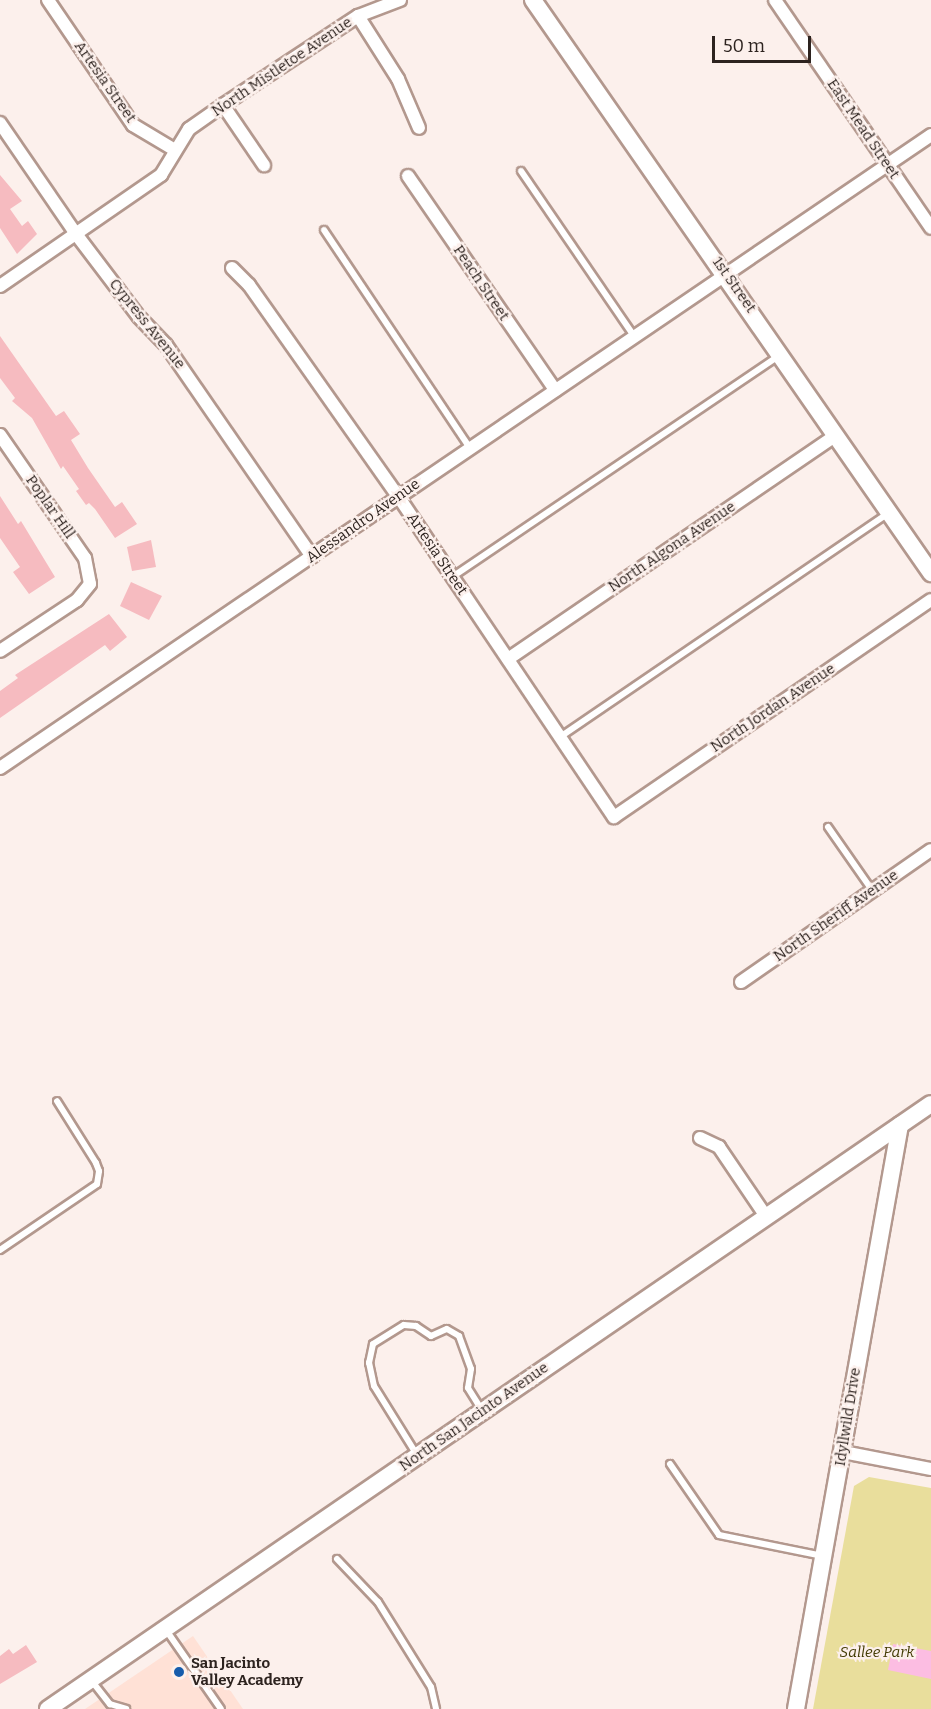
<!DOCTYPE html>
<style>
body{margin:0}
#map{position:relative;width:931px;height:1709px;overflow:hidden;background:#fcf0ec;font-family:Bitter,serif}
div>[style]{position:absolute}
.built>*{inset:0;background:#ffe1d6}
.green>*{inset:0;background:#e9de9c}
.water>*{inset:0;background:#fcbde2}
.building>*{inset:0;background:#f6bbc0}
.roads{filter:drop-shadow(2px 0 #b3988e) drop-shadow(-2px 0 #b3988e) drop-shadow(0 2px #b3988e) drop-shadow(0 -2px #b3988e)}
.service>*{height:6px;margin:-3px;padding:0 3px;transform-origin:3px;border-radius:3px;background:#fff}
.minor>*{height:12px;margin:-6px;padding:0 6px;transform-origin:6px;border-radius:6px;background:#fff}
.tertiary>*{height:16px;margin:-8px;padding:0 8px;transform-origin:8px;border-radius:8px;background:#fff}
.dots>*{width:16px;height:16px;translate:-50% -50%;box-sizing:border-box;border:3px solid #fcf0ec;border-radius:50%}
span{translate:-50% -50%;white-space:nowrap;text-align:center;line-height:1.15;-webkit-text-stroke:4.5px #fcf0ec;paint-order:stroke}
.street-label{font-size:15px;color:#2d231f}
.park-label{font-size:15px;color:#443c05;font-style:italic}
.poi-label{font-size:15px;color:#2d231f;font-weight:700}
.left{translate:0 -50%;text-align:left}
.scale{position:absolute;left:712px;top:36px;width:99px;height:27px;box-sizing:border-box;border:3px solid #2d231f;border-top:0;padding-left:8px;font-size:18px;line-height:21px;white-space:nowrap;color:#2d231f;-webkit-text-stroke:4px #fcf0ec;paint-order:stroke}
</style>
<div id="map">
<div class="built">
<i style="clip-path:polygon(193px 1636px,243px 1709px,85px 1709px)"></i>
</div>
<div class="green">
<i style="clip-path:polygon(869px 1477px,931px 1488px,931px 1709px,813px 1709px,854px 1486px)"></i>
</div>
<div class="water">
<i style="clip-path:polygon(893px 1644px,931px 1651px,931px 1679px,888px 1670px)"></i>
</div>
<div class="building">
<i style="clip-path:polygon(0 175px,22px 201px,10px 209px,22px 226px,28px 221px,37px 234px,17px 254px,0 228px)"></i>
<i style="clip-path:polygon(0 336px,56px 416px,64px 411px,80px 434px,71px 440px,88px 468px,115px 507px,122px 502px,137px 524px,115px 538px,95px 509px,89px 503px,86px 505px,76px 491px,79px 489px,63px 466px,61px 469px,32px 418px,12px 401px,15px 398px,0 378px)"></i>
<i style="clip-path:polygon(0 496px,18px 524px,21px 521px,55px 577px,29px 594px,13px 572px,20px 567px,0 538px)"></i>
<i style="clip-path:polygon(151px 540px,156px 567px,132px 571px,127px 547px)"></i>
<i style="clip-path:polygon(131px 582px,162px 596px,149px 620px,120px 606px)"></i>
<i style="clip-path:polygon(109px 614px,127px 637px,110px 651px,105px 645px,0 718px,0 691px,18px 678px,15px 675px)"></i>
<i style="clip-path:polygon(26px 1645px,37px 1662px,0 1684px,0 1656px,9px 1649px,13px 1654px)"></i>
</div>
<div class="roads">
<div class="service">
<i style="left:521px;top:171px;width:200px;rotate:55.6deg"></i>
<i style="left:324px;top:230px;width:262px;rotate:56.2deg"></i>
<i style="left:452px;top:577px;width:394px;rotate:-34.1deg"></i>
<i style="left:560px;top:737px;width:396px;rotate:-34.3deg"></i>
<i style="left:828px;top:827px;width:77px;rotate:55.1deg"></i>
<i style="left:0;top:1250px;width:117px;rotate:-34.2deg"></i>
<i style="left:97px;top:1184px;width:13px;rotate:-81deg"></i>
<i style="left:99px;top:1171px;width:9px;rotate:-111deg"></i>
<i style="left:96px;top:1163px;width:73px;rotate:-122.2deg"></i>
<i style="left:417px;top:1455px;width:81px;rotate:-121.9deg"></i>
<i style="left:374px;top:1386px;width:24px;rotate:-102deg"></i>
<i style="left:369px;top:1363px;width:19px;rotate:-78deg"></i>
<i style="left:373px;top:1344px;width:36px;rotate:-32deg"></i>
<i style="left:404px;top:1325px;width:12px;rotate:5deg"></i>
<i style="left:416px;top:1326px;width:18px;rotate:34deg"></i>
<i style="left:431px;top:1336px;width:17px;rotate:-24deg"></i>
<i style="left:447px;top:1329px;width:14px;rotate:30deg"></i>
<i style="left:459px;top:1336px;width:35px;rotate:70deg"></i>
<i style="left:471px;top:1369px;width:19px;rotate:99deg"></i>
<i style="left:468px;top:1388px;width:25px;rotate:58deg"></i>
<i style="left:670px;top:1464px;width:86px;rotate:55.4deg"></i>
<i style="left:719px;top:1535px;width:106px;rotate:11.4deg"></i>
<i style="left:337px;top:1559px;width:59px;rotate:46.4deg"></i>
<i style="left:378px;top:1602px;width:100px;rotate:58.1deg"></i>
<i style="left:431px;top:1687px;width:23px;rotate:77deg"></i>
<i style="left:166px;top:1630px;width:96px;rotate:55.2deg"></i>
<i style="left:91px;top:1680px;width:31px;rotate:52deg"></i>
<i style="left:110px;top:1704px;width:17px;rotate:17deg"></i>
</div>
<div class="minor">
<i style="left:48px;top:0;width:151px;rotate:55.8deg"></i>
<i style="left:133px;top:125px;width:49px;rotate:30.8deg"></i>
<i style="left:775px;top:0;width:276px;rotate:55.6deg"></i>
<i style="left:358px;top:16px;width:75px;rotate:57.6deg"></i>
<i style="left:398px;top:79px;width:53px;rotate:66.8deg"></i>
<i style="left:223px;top:105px;width:73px;rotate:55.7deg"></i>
<i style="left:0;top:123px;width:135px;rotate:55.6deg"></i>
<i style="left:76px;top:234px;width:104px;rotate:52.8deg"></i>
<i style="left:139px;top:317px;width:39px;rotate:46deg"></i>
<i style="left:166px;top:345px;width:257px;rotate:55.4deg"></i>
<i style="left:408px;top:176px;width:260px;rotate:55.5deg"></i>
<i style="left:232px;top:268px;width:24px;rotate:45deg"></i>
<i style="left:249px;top:285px;width:258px;rotate:54.8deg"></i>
<i style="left:398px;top:496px;width:387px;rotate:56.1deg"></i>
<i style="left:614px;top:817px;width:384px;rotate:-34.4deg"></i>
<i style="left:0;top:286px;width:196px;rotate:-34.6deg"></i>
<i style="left:161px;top:175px;width:54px;rotate:-58.7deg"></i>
<i style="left:189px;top:129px;width:42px;rotate:-35.2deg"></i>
<i style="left:223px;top:105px;width:162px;rotate:-33.4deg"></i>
<i style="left:358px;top:16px;width:45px;rotate:-20.9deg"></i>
<i style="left:0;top:435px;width:150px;rotate:55.4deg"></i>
<i style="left:85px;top:558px;width:26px;rotate:79deg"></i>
<i style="left:90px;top:584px;width:21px;rotate:129deg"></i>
<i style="left:77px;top:600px;width:92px;rotate:146.5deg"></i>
<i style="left:508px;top:659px;width:397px;rotate:-34.3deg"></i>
<i style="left:0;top:768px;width:1126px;rotate:-34.21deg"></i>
<i style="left:741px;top:982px;width:231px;rotate:-34.8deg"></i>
<i style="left:700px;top:1138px;width:21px;rotate:25deg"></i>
<i style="left:719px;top:1147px;width:82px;rotate:55.9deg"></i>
<i style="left:843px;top:1452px;width:90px;rotate:10.9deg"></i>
</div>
<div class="tertiary">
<i style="left:533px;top:0;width:698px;rotate:55.22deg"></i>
<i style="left:48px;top:1709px;width:1070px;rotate:-34.42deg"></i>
<i style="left:796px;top:1709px;width:593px;rotate:-79.9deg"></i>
</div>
</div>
<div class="dots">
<i style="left:179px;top:1672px;background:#165cac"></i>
</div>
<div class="street-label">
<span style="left:282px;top:67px;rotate:-34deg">North Mistletoe Avenue</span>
<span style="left:105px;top:82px;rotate:55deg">Artesia Street</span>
<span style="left:863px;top:129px;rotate:56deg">East Mead Street</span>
<span style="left:481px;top:283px;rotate:56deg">Peach Street</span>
<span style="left:734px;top:285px;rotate:55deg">1st Street</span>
<span style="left:147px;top:324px;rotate:51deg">Cypress Avenue</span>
<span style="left:50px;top:507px;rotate:55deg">Poplar Hill</span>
<span style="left:363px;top:521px;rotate:-35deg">Alessandro Avenue</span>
<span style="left:672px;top:547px;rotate:-34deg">North Algona Avenue</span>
<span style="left:437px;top:554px;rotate:56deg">Artesia Street</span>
<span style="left:773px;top:708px;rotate:-34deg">North Jordan Avenue</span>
<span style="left:836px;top:916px;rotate:-35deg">North Sheriff Avenue</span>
<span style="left:474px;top:1417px;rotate:-35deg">North San Jacinto Avenue</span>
<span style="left:848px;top:1417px;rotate:-81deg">Idyllwild Drive</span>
</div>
<div class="park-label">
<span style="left:877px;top:1653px">Sallee Park</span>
</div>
<div class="poi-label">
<span class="left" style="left:191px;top:1672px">San Jacinto<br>Valley Academy</span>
</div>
<div class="scale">50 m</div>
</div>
